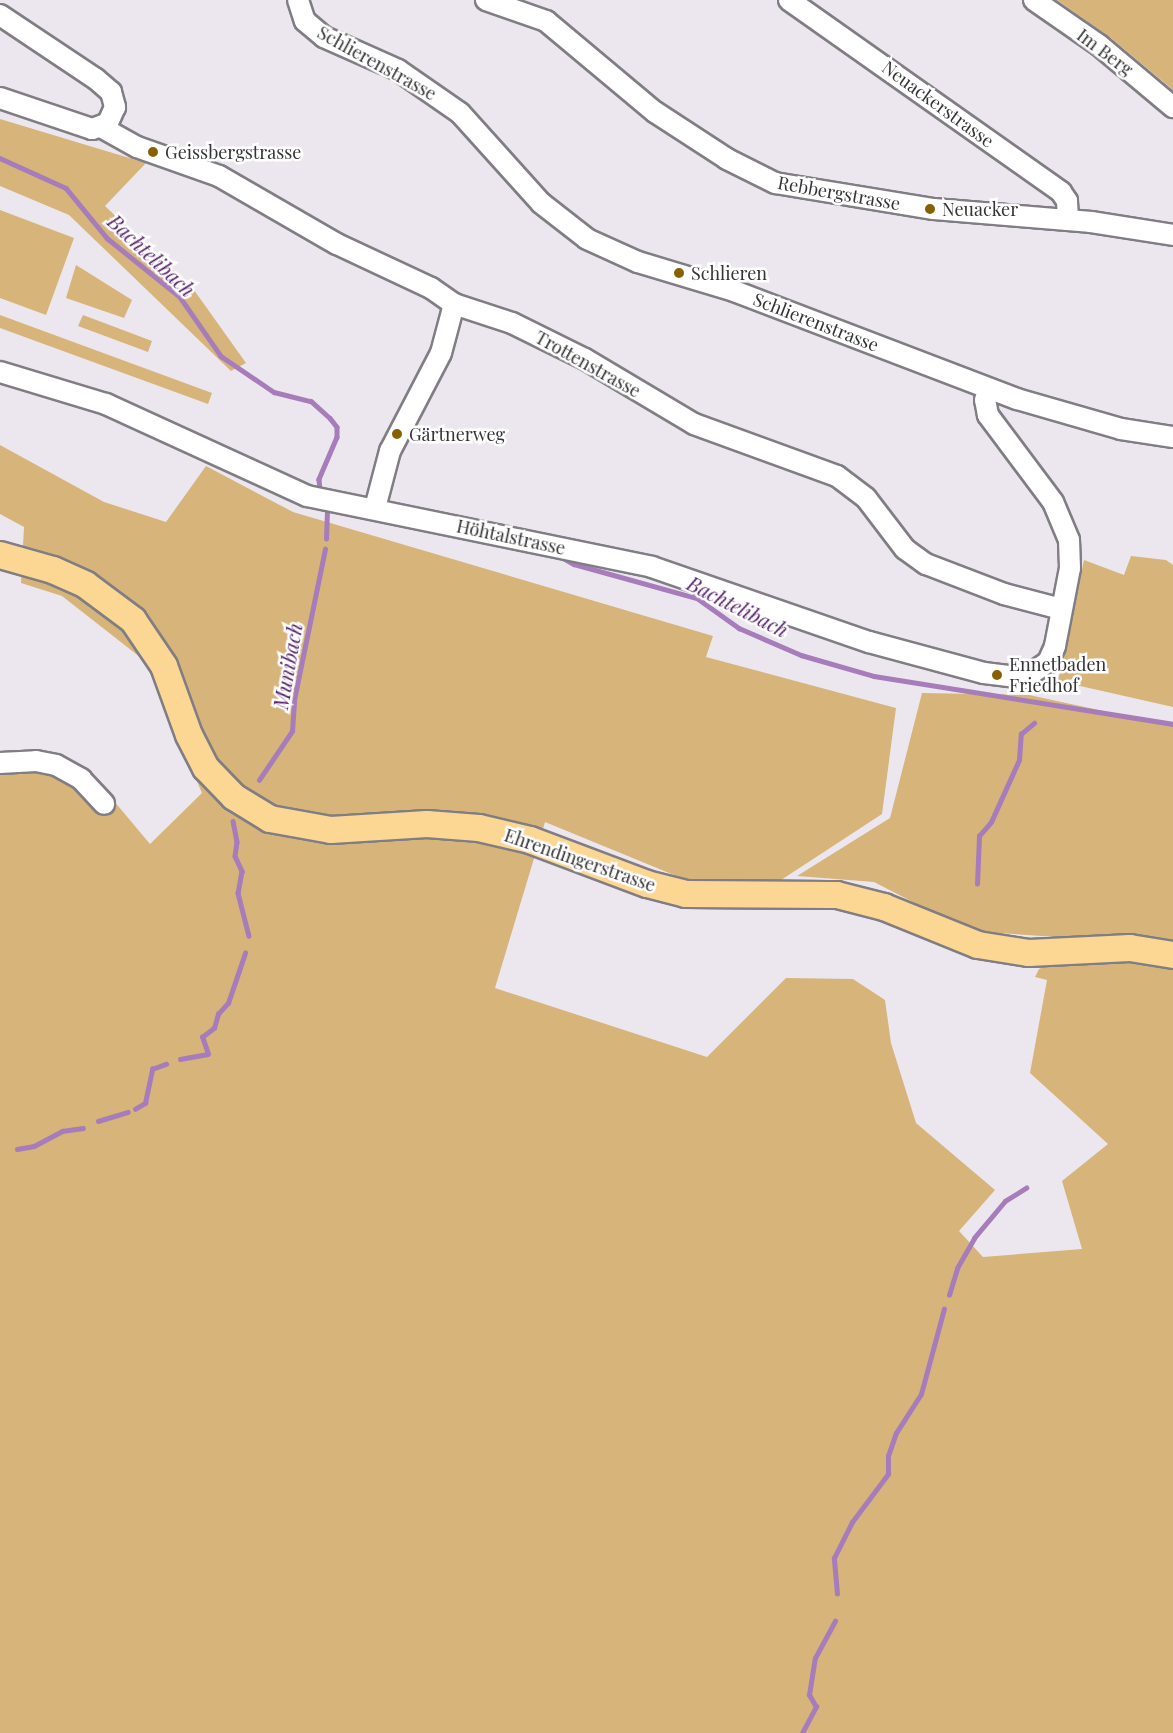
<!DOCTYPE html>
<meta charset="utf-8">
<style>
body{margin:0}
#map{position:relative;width:1173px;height:1733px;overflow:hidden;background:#ece7ee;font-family:"Playfair Display",serif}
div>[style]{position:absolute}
.green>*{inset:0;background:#d7b47a}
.stream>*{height:4.5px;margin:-2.25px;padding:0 2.25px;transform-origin:2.25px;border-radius:2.25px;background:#a67cbb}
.roads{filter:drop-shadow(2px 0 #817d84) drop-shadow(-2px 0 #817d84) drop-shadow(0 2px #817d84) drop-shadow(0 -2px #817d84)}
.minor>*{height:20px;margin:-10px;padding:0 10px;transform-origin:10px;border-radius:10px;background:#fff}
.major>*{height:26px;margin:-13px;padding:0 13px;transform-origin:13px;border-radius:13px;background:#fcd793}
.dots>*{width:16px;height:16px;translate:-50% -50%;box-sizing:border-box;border:3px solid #fff;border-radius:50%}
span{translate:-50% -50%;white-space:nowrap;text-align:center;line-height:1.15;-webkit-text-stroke:5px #fff;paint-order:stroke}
.street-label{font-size:18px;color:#343335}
.poi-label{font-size:18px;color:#343335}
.left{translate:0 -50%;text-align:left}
.water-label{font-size:20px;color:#541e6a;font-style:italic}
</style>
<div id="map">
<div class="green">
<i style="clip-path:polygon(1057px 0,1173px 0,1173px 90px,1111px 38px)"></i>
<i style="clip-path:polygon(0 119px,146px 163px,105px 206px,194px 290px,246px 363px,231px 371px,69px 215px,0 186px)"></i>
<i style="clip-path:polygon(0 210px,74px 238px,46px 315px,0 298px)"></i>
<i style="clip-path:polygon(76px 265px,132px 300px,124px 318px,66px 298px)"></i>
<i style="clip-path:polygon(0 315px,212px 393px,208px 404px,0 328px)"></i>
<i style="clip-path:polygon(83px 315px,152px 341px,148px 352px,78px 326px)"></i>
<i style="clip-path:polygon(0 445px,104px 502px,166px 522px,206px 466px,293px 512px,713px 636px,706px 657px,896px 708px,882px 814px,778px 882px,691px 882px,545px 822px,495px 988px,707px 1057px,786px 978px,853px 979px,885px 1000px,891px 1043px,916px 1123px,995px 1190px,959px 1231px,983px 1257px,1082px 1249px,1062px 1181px,1108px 1144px,1030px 1073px,1047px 980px,1035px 977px,1039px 969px,1052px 963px,1119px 960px,1173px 968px,1173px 1733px,0 1733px,0 753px,36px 751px,93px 776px,150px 844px,202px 793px,145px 661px,62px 596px,21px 583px,24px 527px,0 514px)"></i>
<i style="clip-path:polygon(1131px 556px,1166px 560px,1173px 565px,1173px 707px,1058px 681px,1084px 560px,1124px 575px)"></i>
<i style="clip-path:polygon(922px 693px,1029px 695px,1173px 726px,1173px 945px,969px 931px,874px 882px,797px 876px,890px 818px)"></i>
</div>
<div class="stream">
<i style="left:0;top:158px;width:72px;rotate:24.4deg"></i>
<i style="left:66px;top:188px;width:65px;rotate:50.6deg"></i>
<i style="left:107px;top:238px;width:94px;rotate:38.9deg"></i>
<i style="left:180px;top:297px;width:72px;rotate:55.2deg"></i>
<i style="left:221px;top:356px;width:64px;rotate:34.2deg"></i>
<i style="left:274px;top:392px;width:38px;rotate:14deg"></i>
<i style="left:311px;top:401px;width:25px;rotate:42deg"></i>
<i style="left:330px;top:418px;width:11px;rotate:52deg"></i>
<i style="left:337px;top:427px;width:10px;rotate:90deg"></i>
<i style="left:337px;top:437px;width:46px;rotate:113.2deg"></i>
<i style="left:319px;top:479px;width:11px;rotate:85deg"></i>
<i style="left:326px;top:539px;width:30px;rotate:-88deg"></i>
<i style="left:327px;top:509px;width:4px;rotate:14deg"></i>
<i style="left:560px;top:556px;width:16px;rotate:30deg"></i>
<i style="left:574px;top:564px;width:128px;rotate:15.5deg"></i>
<i style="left:697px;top:598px;width:52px;rotate:35.5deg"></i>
<i style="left:739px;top:628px;width:68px;rotate:23.5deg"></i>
<i style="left:801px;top:655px;width:76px;rotate:16deg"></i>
<i style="left:874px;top:676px;width:303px;rotate:9.1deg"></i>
<i style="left:259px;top:780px;width:59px;rotate:-56deg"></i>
<i style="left:292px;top:731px;width:31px;rotate:-86deg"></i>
<i style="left:294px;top:700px;width:154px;rotate:-78.4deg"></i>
<i style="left:233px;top:821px;width:21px;rotate:79deg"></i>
<i style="left:237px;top:842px;width:14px;rotate:98deg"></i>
<i style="left:235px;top:856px;width:17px;rotate:65deg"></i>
<i style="left:242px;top:871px;width:22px;rotate:100deg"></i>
<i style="left:238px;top:893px;width:44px;rotate:75.7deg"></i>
<i style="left:977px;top:884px;width:48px;rotate:-87.6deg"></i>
<i style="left:979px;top:836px;width:18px;rotate:-49deg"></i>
<i style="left:991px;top:822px;width:68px;rotate:-65.7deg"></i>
<i style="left:1019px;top:760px;width:26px;rotate:-86deg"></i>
<i style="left:1021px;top:734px;width:17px;rotate:-40deg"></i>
<i style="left:180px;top:1059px;width:28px;rotate:-10deg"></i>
<i style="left:208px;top:1054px;width:18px;rotate:-109deg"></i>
<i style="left:202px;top:1037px;width:15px;rotate:-37deg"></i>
<i style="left:214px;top:1028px;width:15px;rotate:-74deg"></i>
<i style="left:218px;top:1014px;width:15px;rotate:-48deg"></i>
<i style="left:228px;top:1003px;width:53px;rotate:-71.2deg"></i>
<i style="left:135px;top:1109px;width:12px;rotate:-31deg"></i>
<i style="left:145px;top:1103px;width:35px;rotate:-78deg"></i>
<i style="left:152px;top:1069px;width:15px;rotate:-20deg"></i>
<i style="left:98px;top:1121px;width:31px;rotate:-17deg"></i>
<i style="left:17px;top:1149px;width:17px;rotate:-10deg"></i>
<i style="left:34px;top:1146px;width:32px;rotate:-28deg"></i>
<i style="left:62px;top:1131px;width:21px;rotate:-8deg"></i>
<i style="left:949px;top:1295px;width:28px;rotate:-73deg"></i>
<i style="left:957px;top:1268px;width:34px;rotate:-60deg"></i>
<i style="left:974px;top:1238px;width:48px;rotate:-50deg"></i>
<i style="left:1005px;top:1201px;width:25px;rotate:-32deg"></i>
<i style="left:837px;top:1594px;width:36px;rotate:-95deg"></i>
<i style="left:834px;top:1558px;width:40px;rotate:-63.4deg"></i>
<i style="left:852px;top:1522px;width:60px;rotate:-53.1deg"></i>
<i style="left:888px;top:1474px;width:18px;rotate:-90deg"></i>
<i style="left:888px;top:1456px;width:24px;rotate:-71deg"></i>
<i style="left:896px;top:1433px;width:46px;rotate:-57.3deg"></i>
<i style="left:921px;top:1394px;width:88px;rotate:-74.9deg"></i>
<i style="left:802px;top:1733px;width:30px;rotate:-62deg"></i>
<i style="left:816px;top:1707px;width:14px;rotate:-120deg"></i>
<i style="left:809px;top:1695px;width:37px;rotate:-81deg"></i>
<i style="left:815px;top:1658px;width:42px;rotate:-61.6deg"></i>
</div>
<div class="roads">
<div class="minor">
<i style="left:298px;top:0;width:22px;rotate:72deg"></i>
<i style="left:305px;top:21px;width:25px;rotate:40deg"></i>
<i style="left:324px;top:37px;width:81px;rotate:24deg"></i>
<i style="left:398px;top:70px;width:75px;rotate:34.7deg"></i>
<i style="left:460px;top:113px;width:121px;rotate:48deg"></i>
<i style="left:541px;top:203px;width:58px;rotate:38deg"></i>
<i style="left:587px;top:239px;width:56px;rotate:24.3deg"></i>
<i style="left:638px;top:262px;width:100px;rotate:16.8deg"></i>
<i style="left:734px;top:291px;width:303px;rotate:20.9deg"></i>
<i style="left:1017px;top:399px;width:108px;rotate:16.1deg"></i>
<i style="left:1121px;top:429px;width:53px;rotate:8.7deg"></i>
<i style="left:486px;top:0;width:64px;rotate:19.3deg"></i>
<i style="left:546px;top:21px;width:142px;rotate:39.9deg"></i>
<i style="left:655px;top:112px;width:86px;rotate:33.1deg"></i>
<i style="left:727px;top:159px;width:54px;rotate:26.6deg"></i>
<i style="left:775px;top:183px;width:161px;rotate:9.3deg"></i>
<i style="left:934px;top:209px;width:158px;rotate:4.7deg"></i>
<i style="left:1091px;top:222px;width:83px;rotate:9deg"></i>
<i style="left:789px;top:0;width:333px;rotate:35.2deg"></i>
<i style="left:1061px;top:192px;width:11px;rotate:56deg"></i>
<i style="left:1067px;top:201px;width:19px;rotate:87deg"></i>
<i style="left:1034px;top:0;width:79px;rotate:34.7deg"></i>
<i style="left:1099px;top:45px;width:97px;rotate:40deg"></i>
<i style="left:0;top:15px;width:115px;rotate:33.7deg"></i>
<i style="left:96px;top:79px;width:20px;rotate:41deg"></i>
<i style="left:111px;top:92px;width:16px;rotate:75deg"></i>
<i style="left:115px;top:107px;width:17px;rotate:114deg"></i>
<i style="left:108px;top:123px;width:17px;rotate:159deg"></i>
<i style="left:92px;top:129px;width:97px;rotate:-161.4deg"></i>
<i style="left:101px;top:127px;width:41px;rotate:29.1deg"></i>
<i style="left:137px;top:147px;width:87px;rotate:19.5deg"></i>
<i style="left:219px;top:176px;width:136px;rotate:30deg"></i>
<i style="left:337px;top:244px;width:104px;rotate:25.1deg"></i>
<i style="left:431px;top:288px;width:28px;rotate:35deg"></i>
<i style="left:454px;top:304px;width:61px;rotate:18.1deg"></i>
<i style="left:512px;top:323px;width:81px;rotate:26.3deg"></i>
<i style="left:585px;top:359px;width:127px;rotate:30.8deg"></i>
<i style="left:694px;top:424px;width:152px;rotate:20deg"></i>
<i style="left:837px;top:476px;width:36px;rotate:37deg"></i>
<i style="left:866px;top:498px;width:64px;rotate:52.6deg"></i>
<i style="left:905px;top:549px;width:26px;rotate:36deg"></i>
<i style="left:926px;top:564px;width:84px;rotate:21deg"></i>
<i style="left:1004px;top:594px;width:59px;rotate:14.7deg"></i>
<i style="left:0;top:372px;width:111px;rotate:16.8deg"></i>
<i style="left:106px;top:404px;width:221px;rotate:24.6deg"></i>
<i style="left:307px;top:496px;width:352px;rotate:11.6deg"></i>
<i style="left:652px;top:567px;width:230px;rotate:19.1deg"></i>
<i style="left:869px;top:642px;width:119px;rotate:15.1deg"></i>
<i style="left:984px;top:673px;width:41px;rotate:7deg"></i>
<i style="left:1025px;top:678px;width:28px;rotate:-35deg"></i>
<i style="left:1048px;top:662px;width:17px;rotate:-66deg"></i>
<i style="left:1055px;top:646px;width:79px;rotate:-79.1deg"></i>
<i style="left:1070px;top:568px;width:28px;rotate:-92deg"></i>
<i style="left:1069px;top:540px;width:41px;rotate:-112.8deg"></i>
<i style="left:1053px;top:502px;width:109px;rotate:-126.8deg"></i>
<i style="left:988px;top:415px;width:15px;rotate:-101deg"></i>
<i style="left:985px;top:400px;width:12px;rotate:-70deg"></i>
<i style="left:375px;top:508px;width:59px;rotate:-75.3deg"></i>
<i style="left:390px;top:451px;width:110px;rotate:-62.5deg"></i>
<i style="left:441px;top:353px;width:51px;rotate:-75.1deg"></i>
<i style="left:0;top:763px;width:36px;rotate:-3deg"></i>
<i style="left:36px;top:761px;width:20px;rotate:11deg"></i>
<i style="left:56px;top:765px;width:29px;rotate:29deg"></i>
<i style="left:81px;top:779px;width:34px;rotate:47deg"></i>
</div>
<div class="major">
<i style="left:0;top:555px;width:55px;rotate:15.8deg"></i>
<i style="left:53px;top:570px;width:36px;rotate:24deg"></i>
<i style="left:86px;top:585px;width:59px;rotate:36.7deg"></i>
<i style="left:133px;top:620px;width:55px;rotate:56deg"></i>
<i style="left:164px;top:666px;width:73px;rotate:70.1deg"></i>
<i style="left:189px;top:735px;width:37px;rotate:63deg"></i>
<i style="left:206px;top:768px;width:40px;rotate:46deg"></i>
<i style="left:234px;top:797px;width:42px;rotate:31.4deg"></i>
<i style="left:270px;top:819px;width:62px;rotate:10.2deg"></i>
<i style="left:331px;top:830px;width:96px;rotate:-3.6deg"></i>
<i style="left:427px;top:824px;width:52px;rotate:4.4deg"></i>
<i style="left:479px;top:828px;width:52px;rotate:13.2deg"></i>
<i style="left:530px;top:840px;width:125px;rotate:20.6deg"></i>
<i style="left:647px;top:884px;width:40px;rotate:14.4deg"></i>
<i style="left:686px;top:894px;width:151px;rotate:0.4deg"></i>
<i style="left:837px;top:895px;width:49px;rotate:14.3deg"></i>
<i style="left:884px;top:907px;width:101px;rotate:22deg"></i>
<i style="left:978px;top:945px;width:52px;rotate:8.9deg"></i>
<i style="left:1029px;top:953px;width:101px;rotate:-2.8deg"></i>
<i style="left:1130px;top:948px;width:44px;rotate:9.2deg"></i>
</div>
</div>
<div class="dots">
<i style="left:153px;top:152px;background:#886000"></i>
<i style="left:930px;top:209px;background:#886000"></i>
<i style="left:679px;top:273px;background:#886000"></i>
<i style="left:397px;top:434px;background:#886000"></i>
<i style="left:997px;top:675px;background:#886000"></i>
</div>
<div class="street-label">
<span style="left:1105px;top:52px;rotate:37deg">Im Berg</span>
<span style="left:377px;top:63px;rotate:29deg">Schlierenstrasse</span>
<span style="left:938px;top:104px;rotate:36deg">Neuackerstrasse</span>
<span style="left:839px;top:193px;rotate:10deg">Rebbergstrasse</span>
<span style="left:816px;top:322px;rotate:21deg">Schlierenstrasse</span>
<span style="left:588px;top:364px;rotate:29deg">Trottenstrasse</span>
<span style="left:511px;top:537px;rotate:12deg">Höhtalstrasse</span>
<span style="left:580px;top:860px;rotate:19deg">Ehrendingerstrasse</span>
</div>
<div class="poi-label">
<span class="left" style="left:165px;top:152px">Geissbergstrasse</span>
<span class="left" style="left:942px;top:209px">Neuacker</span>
<span class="left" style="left:691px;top:273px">Schlieren</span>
<span class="left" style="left:409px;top:434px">Gärtnerweg</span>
<span class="left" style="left:1009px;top:675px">Ennetbaden<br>Friedhof</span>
</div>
<div class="water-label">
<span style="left:152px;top:255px;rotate:43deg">Bachtelibach</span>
<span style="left:738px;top:606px;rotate:27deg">Bachtelibach</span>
<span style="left:287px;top:666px;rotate:-80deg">Munibach</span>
</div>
</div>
